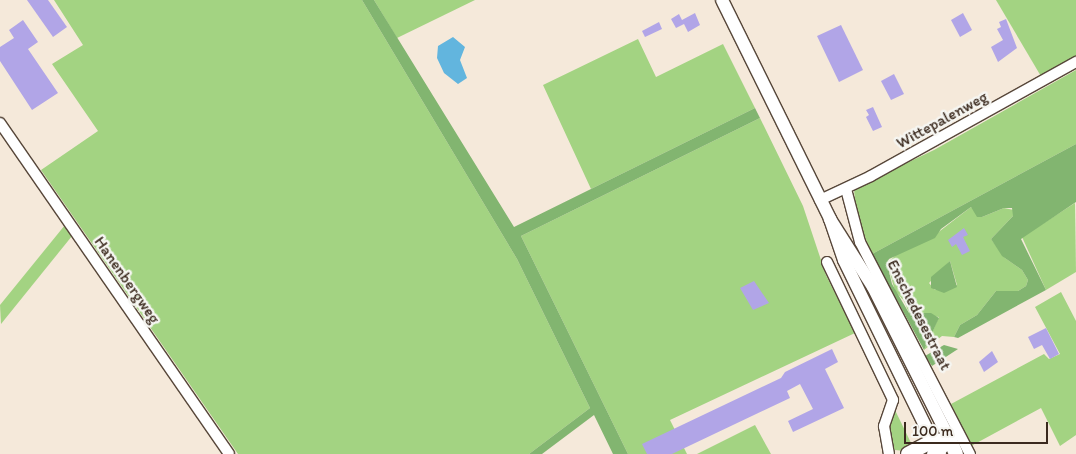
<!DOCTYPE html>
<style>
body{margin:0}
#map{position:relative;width:1076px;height:454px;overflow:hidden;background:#f5e9da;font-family:Itim,sans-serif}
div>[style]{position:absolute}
.green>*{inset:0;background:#a3d382}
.forest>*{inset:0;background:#82b570}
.water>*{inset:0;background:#62b5de}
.building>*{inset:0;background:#b1a5e7}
.roads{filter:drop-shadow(1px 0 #57473a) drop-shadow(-1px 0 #57473a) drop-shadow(0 1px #57473a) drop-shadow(0 -1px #57473a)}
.minor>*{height:10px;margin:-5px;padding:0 5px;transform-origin:5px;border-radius:5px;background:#fff}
.tertiary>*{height:12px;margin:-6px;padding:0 6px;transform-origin:6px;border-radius:6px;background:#fff}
.secondary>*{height:14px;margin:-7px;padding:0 7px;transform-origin:7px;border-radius:7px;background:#fff}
span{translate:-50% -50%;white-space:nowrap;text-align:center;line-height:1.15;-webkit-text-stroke:5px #f6f6f2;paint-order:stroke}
.street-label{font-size:16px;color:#3b2a1e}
.scale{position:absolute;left:904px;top:422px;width:144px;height:22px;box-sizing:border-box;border:2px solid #3b2a1e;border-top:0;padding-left:6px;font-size:15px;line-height:18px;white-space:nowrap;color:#3b2a1e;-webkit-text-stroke:4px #f6f6f2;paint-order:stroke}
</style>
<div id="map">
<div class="green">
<i style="clip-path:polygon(54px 0,362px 0,517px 259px,590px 408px,529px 454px,238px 454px,41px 170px,98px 131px,52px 64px,83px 45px)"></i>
<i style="clip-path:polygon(374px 0,475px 0,397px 38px)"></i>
<i style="clip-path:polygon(996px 0,1076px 0,1076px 59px,1042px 78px)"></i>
<i style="clip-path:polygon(638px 39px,656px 77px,723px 44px,755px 108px,591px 189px,543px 85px)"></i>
<i style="clip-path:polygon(1076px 70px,1076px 144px,872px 254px,856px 216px,854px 188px,934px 150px)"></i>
<i style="clip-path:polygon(760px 118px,803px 206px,826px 275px,855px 333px,670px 420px,687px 454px,628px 454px,521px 236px)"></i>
<i style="clip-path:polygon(1075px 203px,1076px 272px,1046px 290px,1022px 237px)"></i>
<i style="clip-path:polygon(evenodd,971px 207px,982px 217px,1004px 208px,1014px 210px,1013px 216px,991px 239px,1005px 258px,1022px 270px,1028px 280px,1026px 286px,1018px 291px,996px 291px,977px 315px,960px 325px,954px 337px,942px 336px,924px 350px,939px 317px,909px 313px,904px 301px,895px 291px,887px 263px,898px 253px,936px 234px,971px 207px,950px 261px,957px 285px,935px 290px,929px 283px,950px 261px)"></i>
<i style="clip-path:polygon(65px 225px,72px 236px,1px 324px,0 305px)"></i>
<i style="clip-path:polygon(1061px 292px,1076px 321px,1076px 435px,1060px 446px,1041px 408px,971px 446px,951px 404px,1044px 354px,1049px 359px,1060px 354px,1035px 307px)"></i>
<i style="clip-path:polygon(894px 408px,912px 445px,905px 451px,895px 450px,888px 440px,887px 429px)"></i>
<i style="clip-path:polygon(755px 425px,771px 454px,697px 454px)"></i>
</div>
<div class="forest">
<i style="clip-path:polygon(362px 0,374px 0,514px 227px,755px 108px,760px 118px,521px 236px,628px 454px,613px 454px,594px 415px,542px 454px,529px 454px,590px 408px,517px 259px)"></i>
<i style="clip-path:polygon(1076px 144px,1076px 202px,1021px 239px,1046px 290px,958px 338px,954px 337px,960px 325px,977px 315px,996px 291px,1018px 291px,1026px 286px,1028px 280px,1022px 270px,1002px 256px,991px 239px,1013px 216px,1012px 208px,1004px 208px,982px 217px,977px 217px,971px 207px,941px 229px,935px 238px,889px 259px,887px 263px,892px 284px,909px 313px,931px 313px,939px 318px,924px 350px,872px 254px)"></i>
<i style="clip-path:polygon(950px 261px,957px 287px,944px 293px,931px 288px,931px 277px)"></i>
<i style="clip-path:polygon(944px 345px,958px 349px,932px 366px,925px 356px)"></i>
</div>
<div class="water">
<i style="clip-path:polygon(453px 37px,465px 47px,460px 60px,467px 78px,458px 84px,444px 73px,437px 58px,438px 46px)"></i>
</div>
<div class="building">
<i style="clip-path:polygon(27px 0,48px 0,67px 27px,53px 37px)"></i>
<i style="clip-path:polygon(695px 13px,700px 25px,688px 32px,684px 24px,676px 28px,671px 19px,679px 14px,682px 20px)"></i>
<i style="clip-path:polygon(963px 13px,972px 30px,960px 37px,951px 20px)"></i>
<i style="clip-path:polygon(1006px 19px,1017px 48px,998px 62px,991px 47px,1003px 40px,997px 29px,1001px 27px,999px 22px)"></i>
<i style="clip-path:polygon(23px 20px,38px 42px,28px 49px,58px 93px,32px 110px,0 61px,0 47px,14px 38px,9px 30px)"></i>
<i style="clip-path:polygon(659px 22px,662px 29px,645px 37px,642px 31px)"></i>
<i style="clip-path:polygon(841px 25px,863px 70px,839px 82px,817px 36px)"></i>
<i style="clip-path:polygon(894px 74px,904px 94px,891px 100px,881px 81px)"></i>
<i style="clip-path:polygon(873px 107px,882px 127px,873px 131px,866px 117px,869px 115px,866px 110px)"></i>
<i style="clip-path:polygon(964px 228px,968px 235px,963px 237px,970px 251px,962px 255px,956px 244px,952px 247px,948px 240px)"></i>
<i style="clip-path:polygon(754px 281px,769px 303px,753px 310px,740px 288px)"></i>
<i style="clip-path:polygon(1046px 328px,1059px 354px,1050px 359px,1042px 345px,1034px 349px,1028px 337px)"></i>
<i style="clip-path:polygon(832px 349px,838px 362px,825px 369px,844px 408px,793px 432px,788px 421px,813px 409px,800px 384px,787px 391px,790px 398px,672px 454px,647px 454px,642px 444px,781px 378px,785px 372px)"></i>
<i style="clip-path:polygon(992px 351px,998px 362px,984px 372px,979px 362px)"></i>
</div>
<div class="roads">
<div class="minor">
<i style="left:0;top:123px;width:402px;rotate:55.3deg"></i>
<i style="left:846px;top:189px;width:55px;rotate:75.2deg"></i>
<i style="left:860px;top:242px;width:239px;rotate:62.6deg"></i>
<i style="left:820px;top:200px;width:56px;rotate:-25.2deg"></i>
<i style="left:871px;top:176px;width:235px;rotate:-29.1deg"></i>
<i style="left:827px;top:262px;width:153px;rotate:64.4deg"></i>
<i style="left:893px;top:400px;width:28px;rotate:109deg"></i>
<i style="left:884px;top:426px;width:28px;rotate:80deg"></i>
</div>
<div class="tertiary">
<i style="left:722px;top:0;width:244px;rotate:63.7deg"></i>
<i style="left:830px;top:219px;width:80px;rotate:57.7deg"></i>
<i style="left:873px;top:287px;width:171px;rotate:63.3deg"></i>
<i style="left:950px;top:440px;width:17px;rotate:135deg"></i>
<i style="left:938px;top:452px;width:214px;rotate:-116.1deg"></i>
<i style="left:844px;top:260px;width:43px;rotate:-108.9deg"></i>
</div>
<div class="secondary">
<i style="left:908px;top:454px;width:27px;rotate:-28deg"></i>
<i style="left:932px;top:441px;width:18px;rotate:-3deg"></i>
<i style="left:950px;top:440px;width:15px;rotate:67deg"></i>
<i style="left:934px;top:454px;width:5px"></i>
</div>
</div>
<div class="street-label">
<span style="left:942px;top:120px;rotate:-29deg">Wittepalenweg</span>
<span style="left:127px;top:280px;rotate:55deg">Hanenbergweg</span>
<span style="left:919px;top:315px;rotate:63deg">Enschedesestraat</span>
</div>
<div class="scale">100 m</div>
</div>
